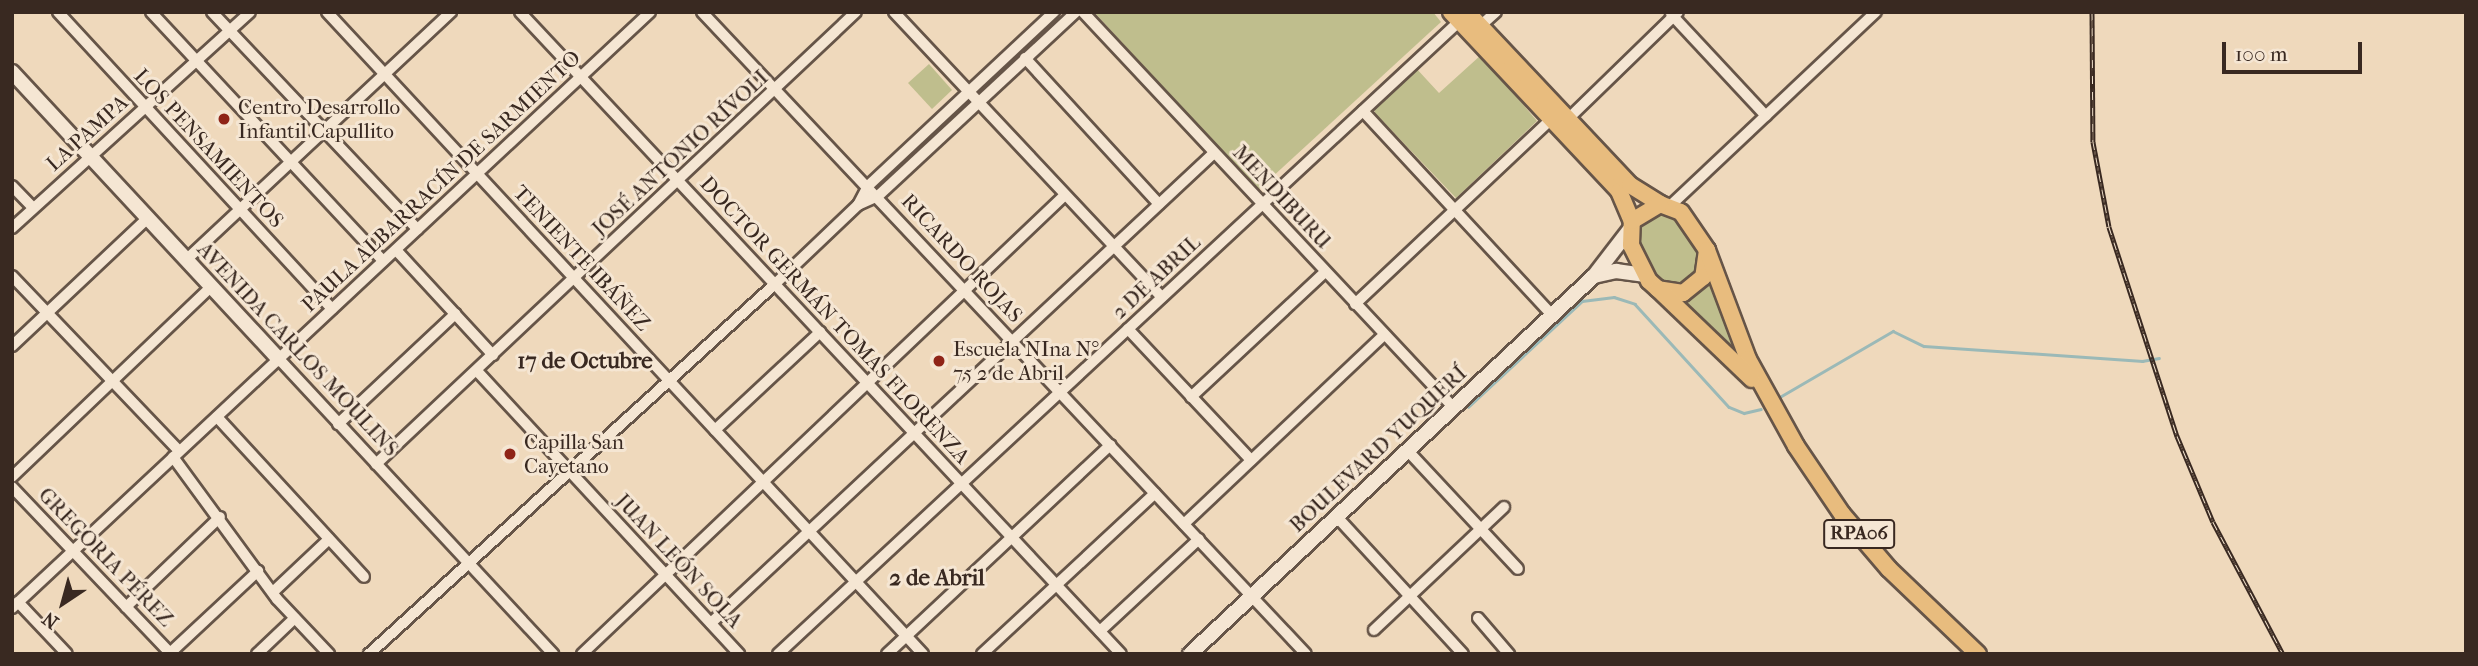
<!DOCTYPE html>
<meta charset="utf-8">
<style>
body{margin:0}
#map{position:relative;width:2478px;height:666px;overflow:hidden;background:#efd9bc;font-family:"IM FELL French Canon",serif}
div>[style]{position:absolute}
.green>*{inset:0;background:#bfbe8d}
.stream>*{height:2.5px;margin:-1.25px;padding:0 1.25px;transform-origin:1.25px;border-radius:1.25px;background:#9bb9b7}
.roads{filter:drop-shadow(2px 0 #665548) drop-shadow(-2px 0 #665548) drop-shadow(0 2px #665548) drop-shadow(0 -2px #665548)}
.street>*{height:10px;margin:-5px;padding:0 5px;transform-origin:5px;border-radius:5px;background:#f5e6d3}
.secondary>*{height:14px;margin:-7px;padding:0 7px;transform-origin:7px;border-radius:7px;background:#f5e6d3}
.primary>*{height:16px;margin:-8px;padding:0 8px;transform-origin:8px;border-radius:8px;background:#e8bc7e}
.rail>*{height:5px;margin-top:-2.5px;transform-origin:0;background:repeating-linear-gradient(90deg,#f5e6d3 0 8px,#392921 0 16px);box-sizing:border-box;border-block:2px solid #392921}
.dots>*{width:19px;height:19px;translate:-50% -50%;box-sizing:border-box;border:4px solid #f5e6d3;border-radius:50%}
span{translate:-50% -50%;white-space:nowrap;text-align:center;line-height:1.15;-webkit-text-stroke:6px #f5e6d3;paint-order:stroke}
.shield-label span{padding:2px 5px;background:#f5e6d3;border:2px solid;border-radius:5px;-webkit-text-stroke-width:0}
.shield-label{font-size:19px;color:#392921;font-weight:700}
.poi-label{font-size:21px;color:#392921}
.left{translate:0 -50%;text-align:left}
.street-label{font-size:21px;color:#392921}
.neighbourhood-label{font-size:23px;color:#392921;font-weight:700}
.frame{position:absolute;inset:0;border:14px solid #392921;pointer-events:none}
.north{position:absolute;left:28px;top:568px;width:70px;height:70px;-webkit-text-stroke:5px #f5e6d3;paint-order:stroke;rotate:216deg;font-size:19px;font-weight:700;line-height:28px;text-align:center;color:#392921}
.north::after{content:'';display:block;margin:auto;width:24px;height:32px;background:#392921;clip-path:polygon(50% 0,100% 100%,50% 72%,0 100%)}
.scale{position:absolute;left:2222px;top:42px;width:140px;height:32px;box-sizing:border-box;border:4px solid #392921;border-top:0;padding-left:9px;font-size:21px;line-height:24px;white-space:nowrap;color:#392921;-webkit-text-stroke:5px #f5e6d3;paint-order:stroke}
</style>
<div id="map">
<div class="green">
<i style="clip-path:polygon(1094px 12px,1433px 12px,1441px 22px,1258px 190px)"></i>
<i style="clip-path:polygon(1481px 55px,1537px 121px,1456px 198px,1375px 113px,1374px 104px,1415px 67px,1439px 93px)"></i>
<i style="clip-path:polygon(929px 64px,952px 90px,932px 109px,908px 83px)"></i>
<i style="clip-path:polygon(1654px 211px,1674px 211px,1700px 249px,1695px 279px,1680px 289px,1661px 285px,1653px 277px,1635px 235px,1641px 220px)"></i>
<i style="clip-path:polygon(1709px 275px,1741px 354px,1735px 357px,1676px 297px)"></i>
</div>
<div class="stream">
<i style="left:1778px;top:398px;width:133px;rotate:-30.2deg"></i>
<i style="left:1893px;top:331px;width:34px;rotate:26deg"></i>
<i style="left:1924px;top:346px;width:219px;rotate:3.9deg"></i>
<i style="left:2142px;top:361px;width:17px;rotate:-10deg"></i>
<i style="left:1468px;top:407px;width:156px;rotate:-42.9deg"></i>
<i style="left:1582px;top:301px;width:32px;rotate:-7deg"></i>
<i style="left:1614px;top:297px;width:22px;rotate:18deg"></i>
<i style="left:1635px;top:304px;width:139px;rotate:47.6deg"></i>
<i style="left:1729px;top:407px;width:16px;rotate:22deg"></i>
<i style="left:1744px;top:413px;width:17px;rotate:-13deg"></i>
</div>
<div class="roads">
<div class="street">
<i style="left:58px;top:12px;width:404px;rotate:47.3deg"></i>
<i style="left:151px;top:12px;width:340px;rotate:47deg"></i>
<i style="left:212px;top:12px;width:299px;rotate:46.6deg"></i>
<i style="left:327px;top:12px;width:876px;rotate:47.13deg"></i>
<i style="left:520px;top:12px;width:879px;rotate:46.89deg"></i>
<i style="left:702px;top:12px;width:881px;rotate:46.75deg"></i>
<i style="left:894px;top:12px;width:391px;rotate:46.8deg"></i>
<i style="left:1083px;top:12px;width:541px;rotate:46.87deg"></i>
<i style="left:1671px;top:14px;width:139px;rotate:47deg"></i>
<i style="left:1478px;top:28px;width:24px;rotate:-42deg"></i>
<i style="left:1025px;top:58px;width:198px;rotate:47.5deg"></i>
<i style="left:1363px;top:111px;width:278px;rotate:47.2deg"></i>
<i style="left:1568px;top:119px;width:153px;rotate:-44.2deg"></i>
<i style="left:12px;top:186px;width:30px;rotate:46deg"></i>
<i style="left:858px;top:205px;width:22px;rotate:-24deg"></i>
<i style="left:878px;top:196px;width:270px;rotate:-42.9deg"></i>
<i style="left:1670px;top:206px;width:283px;rotate:-43.3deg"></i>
<i style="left:12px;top:228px;width:321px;rotate:-42.2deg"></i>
<i style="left:396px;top:250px;width:143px;rotate:47.3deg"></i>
<i style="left:186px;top:260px;width:363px;rotate:-43.1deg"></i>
<i style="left:12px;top:276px;width:242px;rotate:46.3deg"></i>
<i style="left:1355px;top:304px;width:270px;rotate:-43.3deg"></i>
<i style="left:1128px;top:329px;width:180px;rotate:46.8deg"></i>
<i style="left:12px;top:346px;width:187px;rotate:-43.3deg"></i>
<i style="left:279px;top:359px;width:403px;rotate:47.1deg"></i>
<i style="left:477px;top:371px;width:386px;rotate:47.2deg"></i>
<i style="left:1191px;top:397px;width:183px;rotate:-43deg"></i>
<i style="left:217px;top:417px;width:217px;rotate:47.4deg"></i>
<i style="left:338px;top:424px;width:161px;rotate:-43.2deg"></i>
<i style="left:715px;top:430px;width:144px;rotate:-43deg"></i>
<i style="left:1408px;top:451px;width:161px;rotate:47deg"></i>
<i style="left:173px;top:457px;width:176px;rotate:53.8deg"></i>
<i style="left:277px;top:599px;width:76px;rotate:46.6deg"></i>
<i style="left:376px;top:464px;width:659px;rotate:-43.28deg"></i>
<i style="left:12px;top:477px;width:275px;rotate:-43.7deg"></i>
<i style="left:12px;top:487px;width:231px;rotate:46.4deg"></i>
<i style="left:1337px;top:517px;width:186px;rotate:47.4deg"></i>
<i style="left:1184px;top:524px;width:275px;rotate:-43.4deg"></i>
<i style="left:273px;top:592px;width:77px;rotate:-43.4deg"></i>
<i style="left:18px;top:602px;width:71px;rotate:46.7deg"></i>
<i style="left:126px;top:607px;width:130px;rotate:-43.8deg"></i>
<i style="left:12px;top:608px;width:873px;rotate:-43.05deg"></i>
<i style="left:1478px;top:618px;width:48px;rotate:49.3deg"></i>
<i style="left:711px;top:623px;width:688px;rotate:-43.06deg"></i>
<i style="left:1374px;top:630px;width:179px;rotate:-43.4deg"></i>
<i style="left:1100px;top:631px;width:135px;rotate:-42.9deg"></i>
<i style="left:169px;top:654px;width:122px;rotate:-43deg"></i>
<i style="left:257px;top:654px;width:52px;rotate:-43.5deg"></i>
<i style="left:369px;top:654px;width:549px;rotate:-42.34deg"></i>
<i style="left:775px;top:284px;width:115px;rotate:-43.6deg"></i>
<i style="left:858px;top:205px;width:21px;rotate:-62deg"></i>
<i style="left:868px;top:186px;width:255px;rotate:-43.1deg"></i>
<i style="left:582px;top:654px;width:666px;rotate:-43.54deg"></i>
<i style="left:778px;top:654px;width:935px;rotate:-42.88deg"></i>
<i style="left:887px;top:654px;width:306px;rotate:-43.1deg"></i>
<i style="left:982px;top:654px;width:236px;rotate:-42.9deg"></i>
</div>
<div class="secondary">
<i style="left:12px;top:72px;width:392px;rotate:47.1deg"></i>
<i style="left:1594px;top:276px;width:23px;rotate:-13deg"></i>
<i style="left:1616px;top:271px;width:28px;rotate:8deg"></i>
<i style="left:1190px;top:654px;width:553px;rotate:-43.1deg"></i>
<i style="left:1594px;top:276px;width:59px;rotate:-52.5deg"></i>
</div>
<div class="primary">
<i style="left:1451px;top:12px;width:245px;rotate:46.8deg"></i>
<i style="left:1619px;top:191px;width:33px;rotate:67deg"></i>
<i style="left:1467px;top:12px;width:238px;rotate:46.7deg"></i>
<i style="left:1630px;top:185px;width:36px;rotate:32deg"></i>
<i style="left:1660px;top:204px;width:22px;rotate:21deg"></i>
<i style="left:1681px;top:212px;width:46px;rotate:55.6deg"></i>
<i style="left:1707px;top:250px;width:27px;rotate:98deg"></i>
<i style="left:1703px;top:277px;width:26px;rotate:141deg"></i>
<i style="left:1683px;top:293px;width:25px;rotate:-171deg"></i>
<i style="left:1658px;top:289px;width:12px;rotate:-138deg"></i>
<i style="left:1649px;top:281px;width:40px;rotate:-116.6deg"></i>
<i style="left:1631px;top:245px;width:24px;rotate:-88deg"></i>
<i style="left:1632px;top:221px;width:33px;rotate:-31deg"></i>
<i style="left:1707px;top:250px;width:116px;rotate:69.4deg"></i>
<i style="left:1748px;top:359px;width:99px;rotate:61.1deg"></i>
<i style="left:1796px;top:446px;width:82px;rotate:55.9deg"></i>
<i style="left:1842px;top:514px;width:72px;rotate:49.5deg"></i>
<i style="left:1889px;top:569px;width:123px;rotate:43.7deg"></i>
<i style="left:1658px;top:289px;width:130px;rotate:43.8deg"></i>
</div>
</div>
<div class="rail">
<i style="left:2092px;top:12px;width:130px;rotate:89.6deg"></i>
<i style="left:2093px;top:142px;width:86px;rotate:79.3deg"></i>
<i style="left:2109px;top:227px;width:220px;rotate:72deg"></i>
<i style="left:2177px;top:436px;width:93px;rotate:67.3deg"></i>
<i style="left:2213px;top:522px;width:149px;rotate:62.1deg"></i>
</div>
<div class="dots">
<i style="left:224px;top:119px;background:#8f2418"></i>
<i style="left:939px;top:361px;background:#8f2418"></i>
<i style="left:510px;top:454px;background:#8f2418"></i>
</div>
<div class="shield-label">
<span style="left:1859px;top:534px">RPA06</span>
</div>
<div class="poi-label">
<span class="left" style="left:238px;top:119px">Centro Desarrollo<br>Infantil Capullito</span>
<span class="left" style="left:953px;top:361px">Escuela NIna N°<br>75 2 de Abril</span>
<span class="left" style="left:524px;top:454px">Capilla San<br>Cayetano</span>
</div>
<div class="street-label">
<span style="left:87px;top:133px;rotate:-42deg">LA PAMPA</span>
<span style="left:209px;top:148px;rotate:47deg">LOS PENSAMIENTOS</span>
<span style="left:680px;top:153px;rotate:-43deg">JOSÉ ANTONIO RÍVOLI</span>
<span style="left:441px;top:181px;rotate:-43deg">PAULA ALBARRACÍN DE SARMIENTO</span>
<span style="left:1282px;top:197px;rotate:47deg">MENDIBURU</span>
<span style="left:582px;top:258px;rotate:47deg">TENIENTE IBÁÑEZ</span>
<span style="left:962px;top:258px;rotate:47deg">RICARDO ROJAS</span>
<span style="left:1156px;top:277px;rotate:-43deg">2 DE ABRIL</span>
<span style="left:835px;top:320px;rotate:47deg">DOCTOR GERMÁN TOMAS FLORENZA</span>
<span style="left:298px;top:349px;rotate:47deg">AVENIDA CARLOS MOULINS</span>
<span style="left:1378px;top:449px;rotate:-43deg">BOULEVARD YUQUERÍ</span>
<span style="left:106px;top:557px;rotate:46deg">GREGORIA PÉREZ</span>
<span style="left:679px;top:561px;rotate:47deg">JUAN LEÓN SOLA</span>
</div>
<div class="neighbourhood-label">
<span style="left:585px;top:361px">17 de Octubre</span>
<span style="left:937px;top:578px">2 de Abril</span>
</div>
<div class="frame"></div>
<div class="north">N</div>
<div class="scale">100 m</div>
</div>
